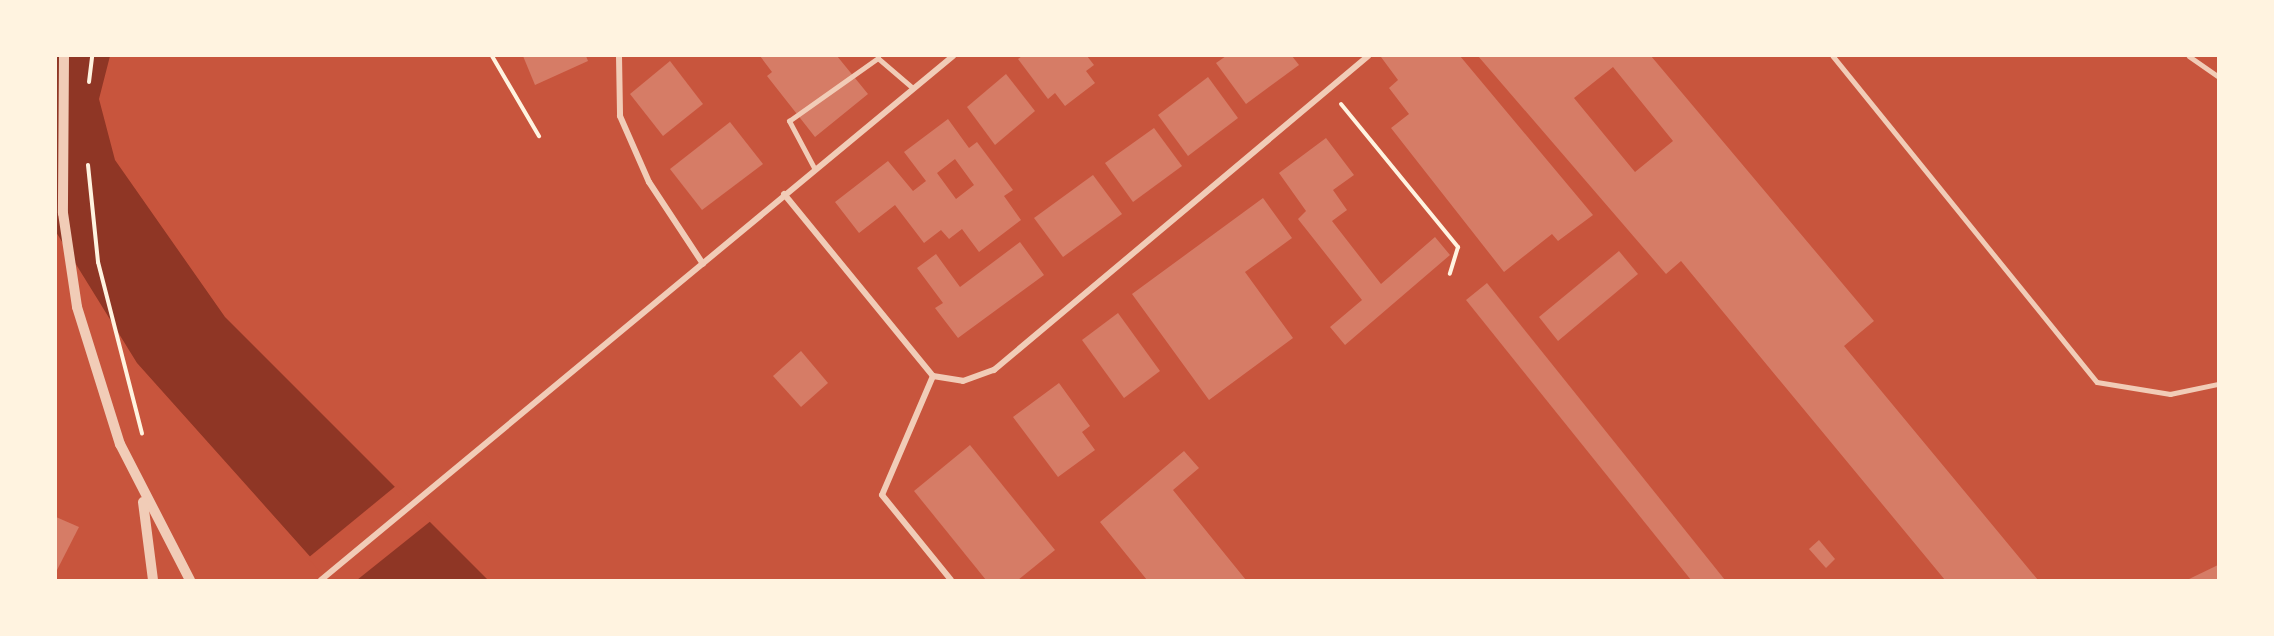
<!DOCTYPE html>
<style>
body{margin:0}
#map{position:relative;width:2274px;height:636px;overflow:hidden;background:#c8553d;font-family:"Open Sans",sans-serif}
div>[style]{position:absolute}
.water>*{inset:0;background:#8f3625}
.pier>*{inset:0;background:#c8553d}
.building>*{inset:0;background:#d67c66}
.path>*{height:4px;margin:-2px;padding:0 2px;transform-origin:2px;border-radius:2px;background:#fff3e0}
.service>*{height:4.5px;margin:-2.25px;padding:0 2.25px;transform-origin:2.25px;border-radius:2.25px;background:#f1ccb7}
.minor>*{height:6px;margin:-3px;padding:0 3px;transform-origin:3px;border-radius:3px;background:#f1ccb7}
.tertiary>*{height:10px;margin:-5px;padding:0 5px;transform-origin:5px;border-radius:5px;background:#f1ccb7}
span{translate:-50% -50%;white-space:nowrap;text-align:center;line-height:1.15;-webkit-text-stroke:6px #fff3e0;paint-order:stroke}
.frame{position:absolute;inset:0;border:57px solid #fff3e0;pointer-events:none}
</style>
<div id="map">
<div class="water">
<i style="clip-path:polygon(56px 56px,110px 56px,99px 99px,115px 160px,225px 317px,488px 580px,331px 580px,137px 363px,56px 232px)"></i>
</div>
<div class="pier">
<i style="clip-path:polygon(397px 485px,432px 520px,357px 580px,327px 580px,308px 558px)"></i>
</div>
<div class="building">
<i style="clip-path:polygon(523px 56px,586px 56px,588px 61px,535px 85px)"></i>
<i style="clip-path:polygon(760px 56px,837px 56px,868px 94px,815px 137px,767px 76px,772px 72px)"></i>
<i style="clip-path:polygon(1022px 56px,1087px 56px,1094px 65px,1086px 71px,1095px 83px,1065px 106px,1055px 93px,1048px 99px,1018px 59px)"></i>
<i style="clip-path:polygon(1226px 56px,1292px 56px,1299px 65px,1246px 104px,1216px 63px)"></i>
<i style="clip-path:polygon(1460px 56px,1593px 215px,1558px 241px,1552px 234px,1504px 272px,1391px 128px,1409px 114px,1389px 88px,1398px 80px,1381px 57px)"></i>
<i style="clip-path:polygon(evenodd,1478px 56px,1651px 56px,1874px 321px,1844px 346px,2038px 580px,1945px 580px,1681px 261px,1666px 274px,1478px 56px,1613px 67px,1673px 141px,1635px 172px,1574px 98px,1613px 67px)"></i>
<i style="clip-path:polygon(670px 61px,703px 104px,663px 136px,630px 94px)"></i>
<i style="clip-path:polygon(1006px 74px,1035px 111px,995px 145px,967px 107px)"></i>
<i style="clip-path:polygon(1208px 77px,1238px 118px,1188px 156px,1158px 115px)"></i>
<i style="clip-path:polygon(evenodd,948px 119px,969px 148px,977px 142px,1013px 190px,1004px 196px,1021px 220px,979px 252px,962px 229px,949px 239px,941px 230px,924px 243px,895px 205px,859px 233px,835px 202px,888px 161px,913px 191px,926px 181px,904px 152px,948px 119px,955px 159px,974px 185px,956px 199px,937px 173px,955px 159px)"></i>
<i style="clip-path:polygon(730px 122px,763px 164px,702px 210px,670px 169px)"></i>
<i style="clip-path:polygon(1154px 128px,1182px 166px,1133px 202px,1105px 163px)"></i>
<i style="clip-path:polygon(1326px 138px,1354px 175px,1333px 190px,1347px 210px,1332px 221px,1381px 284px,1435px 237px,1450px 255px,1345px 345px,1330px 327px,1362px 300px,1298px 219px,1306px 211px,1279px 173px)"></i>
<i style="clip-path:polygon(1093px 175px,1122px 214px,1063px 257px,1034px 218px)"></i>
<i style="clip-path:polygon(1263px 198px,1292px 238px,1245px 272px,1293px 338px,1209px 400px,1132px 294px)"></i>
<i style="clip-path:polygon(1020px 242px,1044px 275px,958px 338px,935px 308px,943px 303px,917px 268px,936px 254px,960px 287px)"></i>
<i style="clip-path:polygon(1619px 251px,1638px 274px,1558px 341px,1539px 317px)"></i>
<i style="clip-path:polygon(1487px 283px,1725px 580px,1691px 580px,1466px 300px)"></i>
<i style="clip-path:polygon(1118px 313px,1160px 371px,1124px 398px,1082px 340px)"></i>
<i style="clip-path:polygon(801px 351px,828px 383px,801px 407px,773px 376px)"></i>
<i style="clip-path:polygon(1059px 383px,1090px 426px,1082px 432px,1095px 450px,1058px 477px,1013px 417px)"></i>
<i style="clip-path:polygon(970px 445px,1055px 550px,1018px 580px,986px 580px,914px 491px)"></i>
<i style="clip-path:polygon(1184px 451px,1199px 468px,1173px 490px,1246px 580px,1147px 580px,1100px 522px)"></i>
<i style="clip-path:polygon(56px 517px,79px 527px,56px 572px)"></i>
<i style="clip-path:polygon(1819px 540px,1835px 559px,1826px 568px,1809px 549px)"></i>
<i style="clip-path:polygon(2218px 565px,2218px 580px,2187px 580px)"></i>
</div>
<div class="path">
<i style="left:492px;top:56px;width:93px;rotate:59.6deg"></i>
<i style="left:89px;top:82px;width:26px;rotate:-83deg"></i>
<i style="left:1341px;top:104px;width:185px;rotate:50.7deg"></i>
<i style="left:1458px;top:247px;width:28px;rotate:107deg"></i>
<i style="left:88px;top:165px;width:98px;rotate:84.1deg"></i>
<i style="left:98px;top:262px;width:177px;rotate:75.6deg"></i>
</div>
<div class="service">
<i style="left:1833px;top:56px;width:419px;rotate:51deg"></i>
<i style="left:2097px;top:382px;width:74px;rotate:9.3deg"></i>
<i style="left:2170px;top:394px;width:49px;rotate:-11.8deg"></i>
<i style="left:2189px;top:56px;width:35px;rotate:35deg"></i>
<i style="left:814px;top:168px;width:53px;rotate:-118deg"></i>
<i style="left:789px;top:121px;width:109px;rotate:-35.3deg"></i>
<i style="left:878px;top:58px;width:46px;rotate:40.6deg"></i>
</div>
<div class="minor">
<i style="left:619px;top:56px;width:60px;rotate:89deg"></i>
<i style="left:620px;top:116px;width:72px;rotate:66.3deg"></i>
<i style="left:649px;top:182px;width:98px;rotate:56.6deg"></i>
<i style="left:784px;top:194px;width:235px;rotate:50.7deg"></i>
<i style="left:933px;top:376px;width:129px;rotate:113.2deg"></i>
<i style="left:882px;top:495px;width:109px;rotate:50.9deg"></i>
<i style="left:933px;top:376px;width:30px;rotate:9deg"></i>
<i style="left:963px;top:381px;width:33px;rotate:-20deg"></i>
<i style="left:994px;top:370px;width:488px;rotate:-40deg"></i>
<i style="left:321px;top:580px;width:821px;rotate:-39.66deg"></i>
</div>
<div class="tertiary">
<i style="left:64px;top:56px;width:157px;rotate:90.4deg"></i>
<i style="left:63px;top:213px;width:95px;rotate:81.5deg"></i>
<i style="left:77px;top:307px;width:144px;rotate:72.6deg"></i>
<i style="left:120px;top:444px;width:153px;rotate:62.8deg"></i>
<i style="left:143px;top:502px;width:79px;rotate:82.7deg"></i>
</div>
<div class="frame"></div>
</div>
